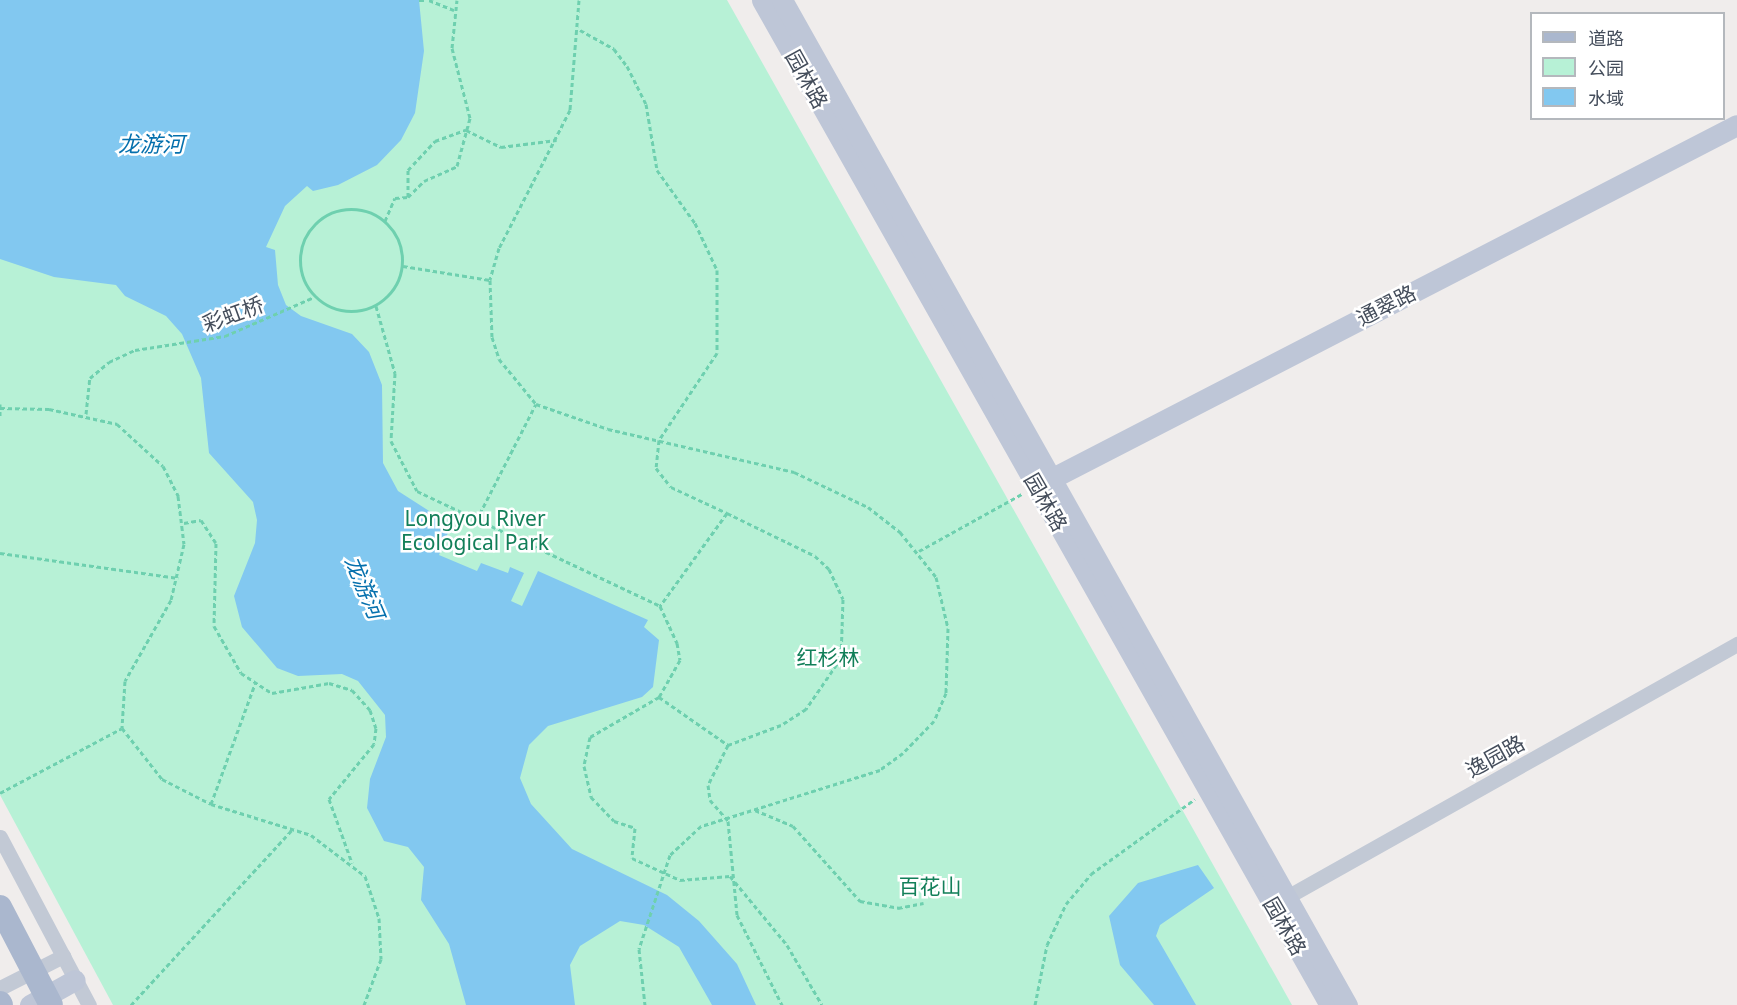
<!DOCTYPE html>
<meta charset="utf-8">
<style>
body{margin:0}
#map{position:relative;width:1737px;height:1005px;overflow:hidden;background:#f0edec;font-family:"Noto Sans","Noto Sans SC",sans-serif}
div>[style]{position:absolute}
.green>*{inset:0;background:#b7f1d6}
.water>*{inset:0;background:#82c8f0}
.path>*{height:3px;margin-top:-1.5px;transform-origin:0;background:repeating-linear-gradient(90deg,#6ed0af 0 4.5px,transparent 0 7.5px)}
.path>.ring{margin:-1.5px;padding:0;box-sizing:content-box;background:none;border:3px solid #6ed0af;border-radius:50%}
.street>*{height:15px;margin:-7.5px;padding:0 7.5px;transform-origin:7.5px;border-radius:7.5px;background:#c2c9d5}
.secondary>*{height:21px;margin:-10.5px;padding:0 10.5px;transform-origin:10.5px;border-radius:10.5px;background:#bec6d7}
.primary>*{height:24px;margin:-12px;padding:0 12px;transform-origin:12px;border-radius:12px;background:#aab7ce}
span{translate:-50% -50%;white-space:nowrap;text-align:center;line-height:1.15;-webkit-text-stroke:5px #fff;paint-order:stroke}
.street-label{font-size:21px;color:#444d5b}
.park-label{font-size:21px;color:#127f59}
.water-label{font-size:22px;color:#0570ad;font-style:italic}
.legend{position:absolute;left:1530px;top:12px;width:195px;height:108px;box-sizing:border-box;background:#fff;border:2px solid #b4b8bd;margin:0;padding:8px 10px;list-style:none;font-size:18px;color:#444d5b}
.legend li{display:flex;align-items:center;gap:12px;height:30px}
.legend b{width:30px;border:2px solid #b4b8bd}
</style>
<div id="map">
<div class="green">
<i style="clip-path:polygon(0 0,727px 0,1292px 1005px,113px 1005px,0 795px)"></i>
</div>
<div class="water">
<i style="clip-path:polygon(0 0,419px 0,424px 51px,415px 113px,401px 140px,377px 165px,338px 185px,313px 191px,307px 186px,285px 206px,266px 247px,275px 250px,278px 285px,286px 305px,301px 316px,352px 334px,369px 352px,382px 385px,383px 463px,398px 491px,451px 525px,439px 555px,477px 571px,481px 563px,508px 573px,510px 567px,524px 573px,511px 601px,522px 606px,538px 571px,648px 620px,644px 627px,659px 640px,653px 687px,642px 697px,548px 726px,529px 745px,520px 778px,531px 804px,572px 849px,667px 895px,699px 921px,737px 964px,756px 1005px,712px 1005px,679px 947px,644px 925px,620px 921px,580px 946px,570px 965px,575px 1005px,466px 1005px,449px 944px,421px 900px,424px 867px,408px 847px,384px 841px,367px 808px,370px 779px,386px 737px,385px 715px,358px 681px,342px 674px,298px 676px,277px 668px,242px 627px,234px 596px,255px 543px,257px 520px,253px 502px,209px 453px,201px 378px,182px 334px,166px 316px,125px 296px,116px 285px,54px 277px,0 259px)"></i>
<i style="clip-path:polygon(1198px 865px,1214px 888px,1160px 925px,1156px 936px,1196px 1005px,1154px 1005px,1120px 965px,1109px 916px,1138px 883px)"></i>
</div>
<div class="path">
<i style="left:419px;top:0;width:6px"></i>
<i style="left:429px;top:0;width:27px;rotate:22deg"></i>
<i style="left:579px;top:0;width:110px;rotate:94.7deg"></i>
<i style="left:570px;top:110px;width:155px;rotate:117.2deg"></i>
<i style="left:499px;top:248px;width:33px;rotate:106deg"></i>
<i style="left:490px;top:280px;width:57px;rotate:88deg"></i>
<i style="left:492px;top:337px;width:23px;rotate:72deg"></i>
<i style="left:499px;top:359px;width:58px;rotate:50.6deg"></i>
<i style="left:536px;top:404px;width:76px;rotate:19.1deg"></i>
<i style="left:608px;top:429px;width:191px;rotate:13deg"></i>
<i style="left:794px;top:472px;width:82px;rotate:25.3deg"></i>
<i style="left:868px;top:507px;width:41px;rotate:38deg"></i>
<i style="left:900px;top:532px;width:58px;rotate:51.3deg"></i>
<i style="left:936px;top:577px;width:52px;rotate:76.8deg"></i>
<i style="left:948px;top:628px;width:65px;rotate:91.8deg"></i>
<i style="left:946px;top:693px;width:30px;rotate:113deg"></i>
<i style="left:934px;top:721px;width:45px;rotate:134.1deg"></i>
<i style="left:903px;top:753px;width:29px;rotate:144deg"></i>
<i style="left:880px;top:770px;width:188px;rotate:162.6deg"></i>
<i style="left:701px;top:826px;width:42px;rotate:136.9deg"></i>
<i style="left:670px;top:855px;width:99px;rotate:108.3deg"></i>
<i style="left:639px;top:949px;width:56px;rotate:83.9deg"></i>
<i style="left:580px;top:30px;width:39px;rotate:29deg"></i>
<i style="left:614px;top:49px;width:21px;rotate:53deg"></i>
<i style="left:627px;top:66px;width:42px;rotate:63.4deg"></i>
<i style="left:646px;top:104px;width:67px;rotate:80.5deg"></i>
<i style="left:657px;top:170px;width:65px;rotate:54.4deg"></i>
<i style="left:695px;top:223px;width:52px;rotate:64.9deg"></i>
<i style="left:717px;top:270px;width:83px;rotate:90deg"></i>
<i style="left:717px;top:353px;width:105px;rotate:123.7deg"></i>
<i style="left:659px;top:440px;width:28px;rotate:96deg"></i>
<i style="left:656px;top:468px;width:24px;rotate:52deg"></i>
<i style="left:671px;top:487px;width:62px;rotate:24.9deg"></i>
<i style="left:727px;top:513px;width:115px;rotate:125.8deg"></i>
<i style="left:408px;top:197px;width:27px;rotate:-90deg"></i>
<i style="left:408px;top:170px;width:40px;rotate:-47deg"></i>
<i style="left:435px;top:141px;width:33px;rotate:-20deg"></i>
<i style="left:466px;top:130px;width:39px;rotate:26deg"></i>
<i style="left:501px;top:147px;width:56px;rotate:-7.1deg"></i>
<i class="ring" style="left:300px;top:209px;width:99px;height:99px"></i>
<i style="left:385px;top:221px;width:25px;rotate:-67deg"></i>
<i style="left:395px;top:198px;width:13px;rotate:-4deg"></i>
<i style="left:408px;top:197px;width:23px;rotate:-45deg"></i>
<i style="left:424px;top:181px;width:36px;rotate:-24deg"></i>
<i style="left:457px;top:166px;width:50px;rotate:-74.8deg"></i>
<i style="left:470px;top:118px;width:72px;rotate:-104.4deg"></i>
<i style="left:452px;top:48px;width:48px;rotate:-84.1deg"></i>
<i style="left:403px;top:266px;width:88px;rotate:9.1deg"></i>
<i style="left:376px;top:306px;width:70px;rotate:74.2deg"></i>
<i style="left:395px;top:373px;width:68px;rotate:93.4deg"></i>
<i style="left:391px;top:441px;width:56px;rotate:62.5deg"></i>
<i style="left:417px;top:491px;width:269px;rotate:25.3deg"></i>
<i style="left:660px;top:606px;width:41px;rotate:65.3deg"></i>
<i style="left:677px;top:643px;width:17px;rotate:80deg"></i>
<i style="left:680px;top:660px;width:43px;rotate:119.6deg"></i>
<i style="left:659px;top:697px;width:80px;rotate:149.9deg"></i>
<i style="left:590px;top:737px;width:30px;rotate:102deg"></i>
<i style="left:584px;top:766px;width:32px;rotate:77deg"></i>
<i style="left:591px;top:797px;width:33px;rotate:46deg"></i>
<i style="left:614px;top:821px;width:22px;rotate:18deg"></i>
<i style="left:635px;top:828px;width:30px;rotate:96deg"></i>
<i style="left:632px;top:858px;width:53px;rotate:24.6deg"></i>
<i style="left:680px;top:880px;width:50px;rotate:-4.6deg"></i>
<i style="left:730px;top:876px;width:89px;rotate:50.4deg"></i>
<i style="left:787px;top:945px;width:69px;rotate:59.7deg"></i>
<i style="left:0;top:404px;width:13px;rotate:90deg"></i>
<i style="left:0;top:408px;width:49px;rotate:1.2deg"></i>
<i style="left:49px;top:409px;width:70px;rotate:12.4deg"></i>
<i style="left:117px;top:424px;width:62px;rotate:42.4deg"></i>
<i style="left:163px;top:466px;width:34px;rotate:63deg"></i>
<i style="left:178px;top:496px;width:48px;rotate:82.9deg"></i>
<i style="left:184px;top:544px;width:57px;rotate:103.1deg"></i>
<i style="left:171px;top:600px;width:93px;rotate:119.6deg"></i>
<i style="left:125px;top:681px;width:47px;rotate:93.7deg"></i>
<i style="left:122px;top:728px;width:65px;rotate:51.9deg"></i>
<i style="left:162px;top:779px;width:55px;rotate:27deg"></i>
<i style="left:211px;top:804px;width:105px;rotate:17.2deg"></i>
<i style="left:311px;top:835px;width:68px;rotate:37.2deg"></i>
<i style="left:365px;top:876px;width:44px;rotate:71.6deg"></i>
<i style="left:379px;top:918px;width:41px;rotate:87.2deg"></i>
<i style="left:381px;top:959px;width:49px;rotate:110.3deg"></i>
<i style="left:86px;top:414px;width:36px;rotate:-84deg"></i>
<i style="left:90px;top:378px;width:25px;rotate:-40deg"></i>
<i style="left:109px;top:362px;width:29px;rotate:-25deg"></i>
<i style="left:135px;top:350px;width:91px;rotate:-8.8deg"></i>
<i style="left:225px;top:336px;width:97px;rotate:-23.7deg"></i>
<i style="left:727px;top:513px;width:98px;rotate:26deg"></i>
<i style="left:815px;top:556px;width:19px;rotate:43deg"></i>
<i style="left:829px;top:569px;width:33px;rotate:65deg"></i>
<i style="left:843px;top:599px;width:59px;rotate:91.9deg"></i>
<i style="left:841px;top:658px;width:62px;rotate:124.5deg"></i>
<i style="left:806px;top:709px;width:30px;rotate:147deg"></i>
<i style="left:781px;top:725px;width:57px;rotate:159.3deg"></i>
<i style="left:184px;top:523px;width:17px;rotate:-10deg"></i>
<i style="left:201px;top:520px;width:27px;rotate:57deg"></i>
<i style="left:216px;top:543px;width:83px;rotate:91.4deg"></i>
<i style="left:214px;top:626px;width:54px;rotate:60.1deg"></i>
<i style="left:241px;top:673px;width:37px;rotate:33deg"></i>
<i style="left:272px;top:693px;width:58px;rotate:-10deg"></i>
<i style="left:329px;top:683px;width:24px;rotate:17deg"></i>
<i style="left:352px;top:690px;width:27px;rotate:48deg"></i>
<i style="left:370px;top:710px;width:19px;rotate:72deg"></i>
<i style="left:376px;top:728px;width:16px;rotate:97deg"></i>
<i style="left:374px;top:744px;width:71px;rotate:129.3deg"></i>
<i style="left:329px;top:799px;width:68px;rotate:70.2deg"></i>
<i style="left:473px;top:527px;width:138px;rotate:-62.9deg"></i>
<i style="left:919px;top:551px;width:118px;rotate:-29deg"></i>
<i style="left:0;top:553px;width:180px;rotate:8deg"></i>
<i style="left:659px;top:697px;width:84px;rotate:34.8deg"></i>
<i style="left:728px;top:745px;width:45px;rotate:116.6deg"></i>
<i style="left:708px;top:785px;width:15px;rotate:82deg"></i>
<i style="left:710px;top:800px;width:28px;rotate:49deg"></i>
<i style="left:728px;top:821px;width:94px;rotate:84.5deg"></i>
<i style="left:737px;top:915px;width:101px;rotate:63.4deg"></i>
<i style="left:0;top:793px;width:138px;rotate:-28deg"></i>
<i style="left:211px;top:804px;width:128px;rotate:-69.9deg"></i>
<i style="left:755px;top:810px;width:41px;rotate:22.8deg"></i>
<i style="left:793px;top:826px;width:101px;rotate:48.2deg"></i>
<i style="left:860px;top:901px;width:39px;rotate:10deg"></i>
<i style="left:898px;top:908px;width:26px;rotate:-11deg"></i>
<i style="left:131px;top:1005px;width:239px;rotate:-47.4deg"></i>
<i style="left:1035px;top:1005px;width:61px;rotate:-78.7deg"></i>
<i style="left:1047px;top:945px;width:45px;rotate:-65.1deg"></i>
<i style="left:1066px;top:904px;width:39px;rotate:-50deg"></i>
<i style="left:1091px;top:874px;width:128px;rotate:-35.8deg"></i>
</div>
<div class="street">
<i style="left:0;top:837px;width:190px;rotate:62.1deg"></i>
<i style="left:1278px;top:902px;width:527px;rotate:-29.34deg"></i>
<i style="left:0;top:988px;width:71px;rotate:-26.9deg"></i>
</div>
<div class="secondary">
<i style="left:762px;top:0;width:1154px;rotate:60.53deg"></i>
<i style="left:782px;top:0;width:1153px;rotate:60.66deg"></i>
<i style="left:1039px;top:485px;width:785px;rotate:-27.28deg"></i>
<i style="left:30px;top:1005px;width:51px;rotate:-29.1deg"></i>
</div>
<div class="primary">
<i style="left:0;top:907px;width:110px;rotate:62.5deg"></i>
<i style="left:0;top:1003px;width:2px;rotate:63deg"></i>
</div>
<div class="street-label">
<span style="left:807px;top:79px;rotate:61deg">园林路</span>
<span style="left:1386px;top:305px;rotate:-27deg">通翠路</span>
<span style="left:233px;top:314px;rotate:-20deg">彩虹桥</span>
<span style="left:1046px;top:502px;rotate:60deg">园林路</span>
<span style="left:1495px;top:756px;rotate:-29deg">逸园路</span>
<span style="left:1285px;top:926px;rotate:60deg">园林路</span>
</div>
<div class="park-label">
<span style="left:475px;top:530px">Longyou River<br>Ecological Park</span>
<span style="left:828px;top:657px">红杉林</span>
<span style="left:930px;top:886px">百花山</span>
</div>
<div class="water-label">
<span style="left:151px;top:144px">龙游河</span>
<span style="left:365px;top:587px;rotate:67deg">龙游河</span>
</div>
<ul class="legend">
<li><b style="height:8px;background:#aab7ce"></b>道路</li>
<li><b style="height:16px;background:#b7f1d6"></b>公园</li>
<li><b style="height:16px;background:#82c8f0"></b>水域</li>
</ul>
</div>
